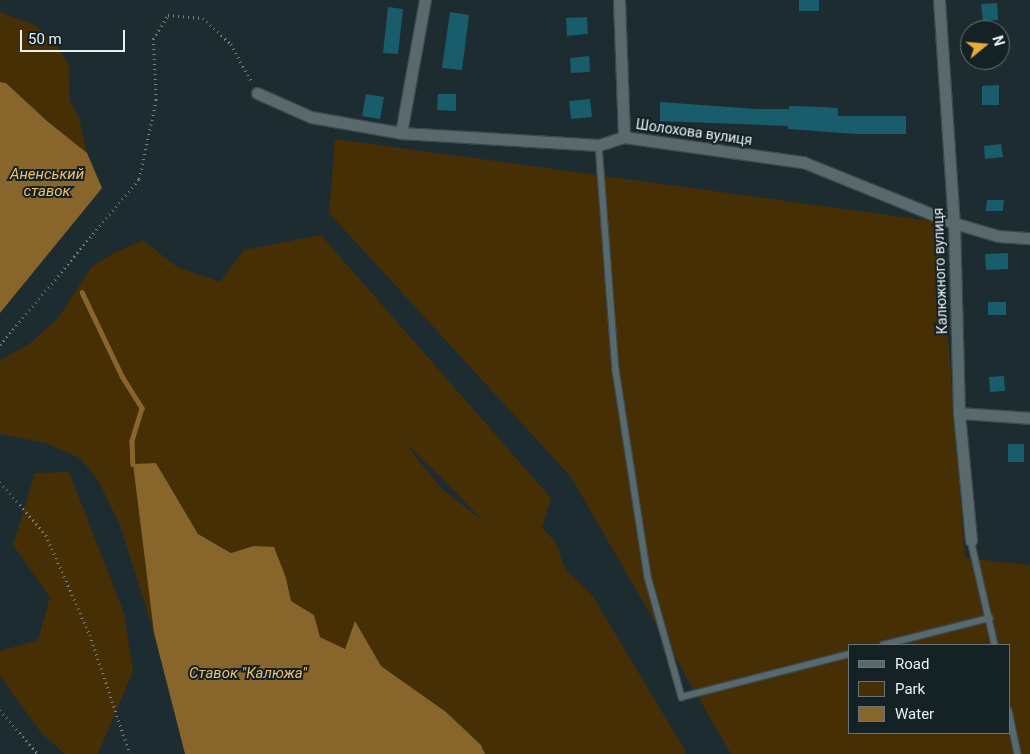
<!DOCTYPE html>
<meta charset="utf-8">
<style>
body{margin:0}
#map{position:relative;width:1030px;height:754px;overflow:hidden;background:#1d2c30;font-family:Roboto,sans-serif}
div>[style]{position:absolute}
.green>*{inset:0;background:#462f04}
.water>*{inset:0;background:#87652b}
.stream>*{height:4.5px;margin:-2.25px;padding:0 2.25px;transform-origin:2.25px;border-radius:2.25px;background:#87652b}
.building>*{inset:0;background:#195d6c}
.path>*{height:2.5px;margin-top:-1.25px;transform-origin:0;background:repeating-linear-gradient(90deg,#778487 0 1px,transparent 0 5px)}
.roads{filter:drop-shadow(1px 0 #3c494d) drop-shadow(-1px 0 #3c494d) drop-shadow(0 1px #3c494d) drop-shadow(0 -1px #3c494d)}
.lane>*{height:5.5px;margin:-2.75px;padding:0 2.75px;transform-origin:2.75px;border-radius:2.75px;background:#596a6e}
.street>*{height:11px;margin:-5.5px;padding:0 5.5px;transform-origin:5.5px;border-radius:5.5px;background:#596a6e}
span{translate:-50% -50%;white-space:nowrap;text-align:center;line-height:1.15;-webkit-text-stroke:4px #142226;paint-order:stroke}
.street-label{font-size:14px;color:#e7f1f3}
.water-label{font-size:15px;color:#f2be6b;font-style:italic}
.legend{position:absolute;left:848px;top:644px;width:162px;height:90px;box-sizing:border-box;background:#142226;border:1px solid #687578;margin:0;padding:6px 9px;list-style:none;font-size:15px;color:#e7f1f3}
.legend li{display:flex;align-items:center;gap:10px;height:25px}
.legend b{width:25px;border:1px solid #687578}
.north{position:absolute;left:960px;top:20px;width:50px;height:50px;box-sizing:border-box;background:#142226;border:1px solid #687578;border-radius:50%;rotate:73deg;font-size:14px;font-weight:700;line-height:20px;text-align:center;color:#e7f1f3}
.north::after{content:'';display:block;margin:auto;width:18px;height:22px;background:#e9ab38;clip-path:polygon(50% 0,100% 100%,50% 72%,0 100%)}
.scale{position:absolute;left:20px;top:30px;width:105px;height:22px;box-sizing:border-box;border:2px solid #e7f1f3;border-top:0;padding-left:6px;font-size:15px;line-height:18px;white-space:nowrap;color:#e7f1f3;-webkit-text-stroke:4px #142226;paint-order:stroke}
</style>
<div id="map">
<div class="green">
<i style="clip-path:polygon(0 12px,35px 25px,56px 45px,69px 65px,70px 101px,79px 117px,87px 153px,47px 121px,6px 83px,0 82px)"></i>
<i style="clip-path:polygon(evenodd,335px 139px,939px 222px,965px 558px,1030px 565px,1030px 754px,731px 754px,571px 477px,329px 213px,335px 139px,849px 645px,1009px 645px,1009px 733px,849px 733px,849px 645px)"></i>
<i style="clip-path:polygon(evenodd,321px 235px,551px 498px,542px 527px,556px 543px,565px 569px,592px 595px,686px 752px,684px 754px,485px 754px,481px 745px,446px 712px,381px 666px,355px 622px,345px 649px,320px 637px,314px 615px,291px 601px,286px 578px,254px 546px,232px 553px,198px 534px,156px 463px,133px 465px,154px 633px,120px 525px,98px 480px,80px 458px,46px 443px,0 434px,0 360px,29px 344px,58px 318px,92px 266px,114px 253px,143px 240px,177px 267px,220px 282px,244px 250px,321px 235px,404px 442px,445px 481px,484px 522px,441px 488px,404px 442px)"></i>
<i style="clip-path:polygon(69px 472px,124px 613px,133px 671px,98px 754px,65px 754px,42px 734px,0 676px,0 651px,38px 640px,50px 597px,13px 545px,35px 473px)"></i>
</div>
<div class="water">
<i style="clip-path:polygon(0 82px,6px 83px,47px 121px,87px 153px,102px 188px,0 313px)"></i>
<i style="clip-path:polygon(156px 463px,198px 534px,231px 553px,254px 546px,274px 547px,286px 578px,291px 601px,314px 615px,320px 637px,345px 649px,355px 621px,381px 666px,446px 712px,481px 745px,485px 754px,185px 754px,154px 633px,133px 464px)"></i>
</div>
<div class="stream">
<i style="left:82px;top:292px;width:93px;rotate:64.5deg"></i>
<i style="left:122px;top:376px;width:38px;rotate:58deg"></i>
<i style="left:142px;top:408px;width:34px;rotate:107deg"></i>
<i style="left:132px;top:441px;width:23px;rotate:88deg"></i>
</div>
<div class="building">
<i style="clip-path:polygon(799px 0,819px 0,819px 11px,799px 11px)"></i>
<i style="clip-path:polygon(997px 3px,998px 20px,983px 21px,981px 4px)"></i>
<i style="clip-path:polygon(388px 7px,403px 9px,398px 54px,383px 53px)"></i>
<i style="clip-path:polygon(450px 12px,469px 15px,462px 70px,442px 68px)"></i>
<i style="clip-path:polygon(587px 17px,588px 34px,567px 36px,566px 18px)"></i>
<i style="clip-path:polygon(589px 56px,590px 72px,571px 73px,570px 58px)"></i>
<i style="clip-path:polygon(999px 85px,999px 105px,982px 105px,982px 86px)"></i>
<i style="clip-path:polygon(366px 94px,384px 97px,380px 119px,362px 116px)"></i>
<i style="clip-path:polygon(438px 94px,456px 94px,456px 111px,437px 110px)"></i>
<i style="clip-path:polygon(590px 99px,592px 117px,571px 119px,569px 101px)"></i>
<i style="clip-path:polygon(660px 102px,756px 109px,789px 109px,789px 106px,822px 107px,838px 108px,838px 116px,906px 116px,906px 134px,856px 134px,788px 129px,788px 126px,660px 121px)"></i>
<i style="clip-path:polygon(1001px 144px,1003px 157px,985px 159px,984px 146px)"></i>
<i style="clip-path:polygon(987px 200px,1004px 200px,1003px 211px,986px 211px)"></i>
<i style="clip-path:polygon(1008px 253px,1008px 269px,986px 270px,985px 254px)"></i>
<i style="clip-path:polygon(988px 302px,1006px 302px,1006px 315px,988px 315px)"></i>
<i style="clip-path:polygon(1004px 376px,1005px 391px,990px 392px,989px 377px)"></i>
<i style="clip-path:polygon(1008px 444px,1024px 444px,1024px 462px,1008px 462px)"></i>
</div>
<div class="path">
<i style="left:0;top:345px;width:217px;rotate:-50.1deg"></i>
<i style="left:139px;top:179px;width:81px;rotate:-77.9deg"></i>
<i style="left:156px;top:100px;width:61px;rotate:-92.8deg"></i>
<i style="left:153px;top:39px;width:28px;rotate:-58deg"></i>
<i style="left:168px;top:15px;width:35px;rotate:5deg"></i>
<i style="left:203px;top:18px;width:38px;rotate:43deg"></i>
<i style="left:231px;top:44px;width:43px;rotate:61.1deg"></i>
<i style="left:0;top:482px;width:70px;rotate:49deg"></i>
<i style="left:46px;top:535px;width:109px;rotate:66.3deg"></i>
<i style="left:90px;top:635px;width:126px;rotate:71.4deg"></i>
<i style="left:0;top:710px;width:58px;rotate:49.2deg"></i>
</div>
<div class="roads">
<div class="lane">
<i style="left:599px;top:145px;width:226px;rotate:85.7deg"></i>
<i style="left:616px;top:370px;width:209px;rotate:81.2deg"></i>
<i style="left:648px;top:577px;width:125px;rotate:74.2deg"></i>
<i style="left:682px;top:697px;width:172px;rotate:-14.4deg"></i>
<i style="left:971px;top:540px;width:108px;rotate:77.1deg"></i>
<i style="left:883px;top:645px;width:110px;rotate:-14.2deg"></i>
<i style="left:1009px;top:711px;width:44px;rotate:78.2deg"></i>
</div>
<div class="street">
<i style="left:619px;top:0;width:137px;rotate:87.9deg"></i>
<i style="left:939px;top:0;width:224px;rotate:86.2deg"></i>
<i style="left:954px;top:223px;width:190px;rotate:88.5deg"></i>
<i style="left:959px;top:413px;width:128px;rotate:84.6deg"></i>
<i style="left:257px;top:93px;width:59px;rotate:24deg"></i>
<i style="left:311px;top:117px;width:91px;rotate:10.1deg"></i>
<i style="left:401px;top:133px;width:198px;rotate:3.5deg"></i>
<i style="left:599px;top:145px;width:26px;rotate:-18deg"></i>
<i style="left:624px;top:137px;width:181px;rotate:8deg"></i>
<i style="left:803px;top:162px;width:163px;rotate:22deg"></i>
<i style="left:954px;top:223px;width:46px;rotate:16.5deg"></i>
<i style="left:998px;top:236px;width:32px;rotate:4deg"></i>
<i style="left:401px;top:133px;width:135px;rotate:-79.8deg"></i>
<i style="left:959px;top:413px;width:71px;rotate:4deg"></i>
</div>
</div>
<div class="street-label">
<span style="left:694px;top:132px;rotate:8deg">Шолохова вулиця</span>
<span style="left:940px;top:271px;rotate:-92deg">Калюжного вулиця</span>
</div>
<div class="water-label">
<span style="left:47px;top:183px">Аненський<br>ставок</span>
<span style="left:248px;top:674px">Ставок "Калюжа"</span>
</div>
<ul class="legend">
<li><b style="height:6px;background:#596a6e"></b>Road</li>
<li><b style="height:14px;background:#462f04"></b>Park</li>
<li><b style="height:14px;background:#87652b"></b>Water</li>
</ul>
<div class="north">N</div>
<div class="scale">50 m</div>
</div>
